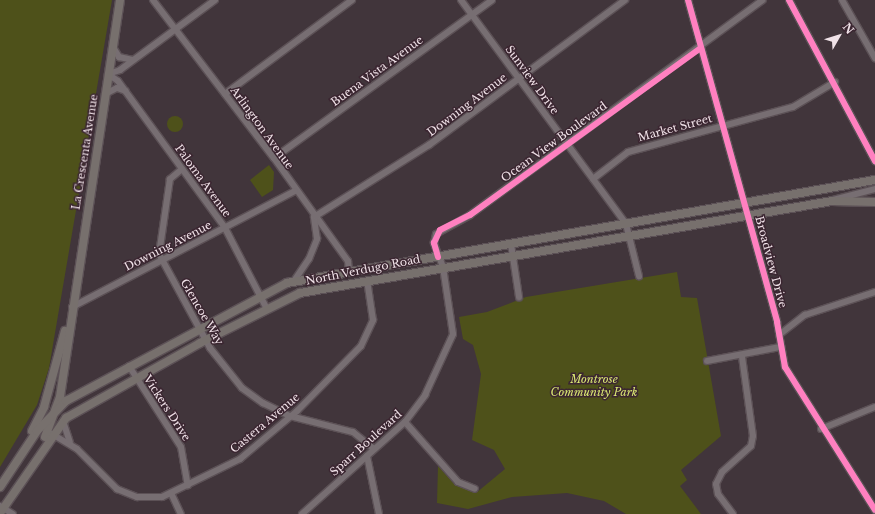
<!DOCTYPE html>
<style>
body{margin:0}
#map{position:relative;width:875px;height:514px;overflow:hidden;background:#41353b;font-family:"Libre Baskerville",serif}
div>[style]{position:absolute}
.green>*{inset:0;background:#4e511a}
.round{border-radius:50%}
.roads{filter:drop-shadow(1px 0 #5c5156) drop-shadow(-1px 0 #5c5156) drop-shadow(0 1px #5c5156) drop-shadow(0 -1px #5c5156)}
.minor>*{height:6px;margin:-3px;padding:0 3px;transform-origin:3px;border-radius:3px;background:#776e72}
.major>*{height:8px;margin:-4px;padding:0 4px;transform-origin:4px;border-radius:4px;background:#77706d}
.cycleway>*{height:6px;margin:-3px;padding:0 3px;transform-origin:3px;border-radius:3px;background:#ff80c0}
span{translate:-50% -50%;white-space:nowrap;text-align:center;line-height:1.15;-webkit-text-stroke:3px #3b2631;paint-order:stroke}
.street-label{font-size:11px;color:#f0e2e8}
.park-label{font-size:11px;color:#dbe973;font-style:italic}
.north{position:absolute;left:819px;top:16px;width:40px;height:40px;-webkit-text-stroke:3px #3b2631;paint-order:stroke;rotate:51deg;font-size:11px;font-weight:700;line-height:16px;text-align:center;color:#f0e2e8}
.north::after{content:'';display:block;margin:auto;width:14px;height:18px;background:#f0e2e8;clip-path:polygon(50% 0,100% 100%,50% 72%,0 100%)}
</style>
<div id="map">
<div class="green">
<i style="clip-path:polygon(0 0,112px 0,49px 368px,37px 405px,0 467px)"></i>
<i class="round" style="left:167px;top:116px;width:16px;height:16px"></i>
<i style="clip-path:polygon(269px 165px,274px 172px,273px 190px,262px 197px,250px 180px)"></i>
<i style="clip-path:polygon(677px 272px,681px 297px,697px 298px,721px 436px,681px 470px,687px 480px,680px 486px,701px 514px,626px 514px,604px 501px,567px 493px,512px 497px,468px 509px,437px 503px,438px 466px,455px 485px,476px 493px,505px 469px,494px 450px,472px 440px,481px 374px,473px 345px,463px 339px,459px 317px,487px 312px,526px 297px)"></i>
</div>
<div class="roads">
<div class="minor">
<i style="left:153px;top:0;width:199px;rotate:52.6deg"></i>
<i style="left:274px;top:158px;width:127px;rotate:54.3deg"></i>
<i style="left:348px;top:261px;width:10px;rotate:84deg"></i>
<i style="left:461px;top:0;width:278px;rotate:53.6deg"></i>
<i style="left:626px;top:224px;width:54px;rotate:76deg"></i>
<i style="left:688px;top:0;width:334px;rotate:74.5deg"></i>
<i style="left:777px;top:322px;width:46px;rotate:79.9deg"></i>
<i style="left:785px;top:367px;width:169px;rotate:57.8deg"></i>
<i style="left:789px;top:0;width:183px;rotate:61.9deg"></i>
<i style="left:842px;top:0;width:67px;rotate:60.4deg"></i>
<i style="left:113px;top:47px;width:12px;rotate:59deg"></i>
<i style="left:119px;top:57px;width:14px;rotate:12deg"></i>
<i style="left:108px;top:74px;width:12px;rotate:35deg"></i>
<i style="left:118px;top:81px;width:182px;rotate:53.9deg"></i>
<i style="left:225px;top:228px;width:91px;rotate:62.6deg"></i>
<i style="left:108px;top:74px;width:13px;rotate:-18deg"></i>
<i style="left:120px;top:70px;width:118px;rotate:-36.4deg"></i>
<i style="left:105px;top:94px;width:13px;rotate:-27deg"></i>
<i style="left:117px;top:88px;width:9px;rotate:18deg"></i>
<i style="left:225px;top:94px;width:158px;rotate:-36.5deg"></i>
<i style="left:274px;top:158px;width:269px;rotate:-35.9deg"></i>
<i style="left:182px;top:169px;width:16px;rotate:140deg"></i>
<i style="left:170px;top:179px;width:76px;rotate:98.3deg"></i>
<i style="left:159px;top:254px;width:107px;rotate:61.5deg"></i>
<i style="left:210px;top:348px;width:51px;rotate:51.3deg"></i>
<i style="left:242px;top:388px;width:26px;rotate:36deg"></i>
<i style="left:263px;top:403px;width:30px;rotate:26deg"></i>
<i style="left:290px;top:416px;width:65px;rotate:14.3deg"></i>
<i style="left:353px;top:432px;width:27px;rotate:39deg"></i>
<i style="left:593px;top:179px;width:44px;rotate:-37.6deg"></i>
<i style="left:628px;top:152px;width:171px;rotate:-15.3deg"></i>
<i style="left:793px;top:107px;width:49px;rotate:-30.8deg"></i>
<i style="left:833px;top:200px;width:43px;rotate:-14.7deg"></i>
<i style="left:511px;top:244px;width:54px;rotate:81.4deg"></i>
<i style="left:294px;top:281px;width:27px;rotate:-56deg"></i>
<i style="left:309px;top:259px;width:22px;rotate:-68deg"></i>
<i style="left:317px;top:239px;width:22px;rotate:-98deg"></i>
<i style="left:314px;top:217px;width:136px;rotate:-32.1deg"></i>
<i style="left:429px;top:145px;width:244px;rotate:-36.5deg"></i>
<i style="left:72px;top:307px;width:251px;rotate:-27.5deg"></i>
<i style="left:779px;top:335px;width:33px;rotate:-38deg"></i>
<i style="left:805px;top:315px;width:74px;rotate:-18.2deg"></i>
<i style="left:707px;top:361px;width:74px;rotate:-10.9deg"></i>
<i style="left:129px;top:366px;width:96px;rotate:57.3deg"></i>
<i style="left:181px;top:447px;width:39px;rotate:80deg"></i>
<i style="left:63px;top:421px;width:22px;rotate:72deg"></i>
<i style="left:405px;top:422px;width:80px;rotate:48.5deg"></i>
<i style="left:458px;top:482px;width:18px;rotate:22deg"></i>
<i style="left:821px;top:429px;width:58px;rotate:-22.2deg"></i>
<i style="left:52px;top:434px;width:29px;rotate:31deg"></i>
<i style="left:77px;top:449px;width:57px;rotate:45deg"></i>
<i style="left:117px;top:489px;width:22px;rotate:22deg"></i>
<i style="left:137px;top:497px;width:25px"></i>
<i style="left:162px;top:497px;width:87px;rotate:-26deg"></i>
<i style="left:240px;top:459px;width:75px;rotate:-40.1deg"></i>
<i style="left:297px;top:411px;width:91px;rotate:-45.4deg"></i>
<i style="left:361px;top:346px;width:29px;rotate:-65deg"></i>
<i style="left:373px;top:320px;width:40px;rotate:-98.5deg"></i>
<i style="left:367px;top:456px;width:59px;rotate:78.3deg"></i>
<i style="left:171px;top:493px;width:23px;rotate:65deg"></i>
<i style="left:0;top:506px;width:15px;rotate:32deg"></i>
<i style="left:302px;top:514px;width:138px;rotate:-41.8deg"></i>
<i style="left:405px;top:422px;width:34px;rotate:-53deg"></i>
<i style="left:425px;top:395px;width:67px;rotate:-65.3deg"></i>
<i style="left:453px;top:334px;width:68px;rotate:-98.5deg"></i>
<i style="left:443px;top:267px;width:26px;rotate:-111deg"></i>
<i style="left:434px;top:243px;width:9px;rotate:-77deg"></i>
<i style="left:436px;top:234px;width:39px;rotate:-29deg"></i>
<i style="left:470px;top:215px;width:363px;rotate:-36.3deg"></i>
<i style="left:733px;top:514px;width:25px;rotate:-127deg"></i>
<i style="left:718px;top:494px;width:10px;rotate:-101deg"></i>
<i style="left:716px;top:484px;width:13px;rotate:-63deg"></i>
<i style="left:722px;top:472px;width:39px;rotate:-42deg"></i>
<i style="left:751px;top:446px;width:10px;rotate:-79deg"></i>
<i style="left:753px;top:436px;width:80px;rotate:-97.9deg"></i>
</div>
<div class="major">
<i style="left:832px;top:201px;width:43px;rotate:1.3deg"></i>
<i style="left:32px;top:431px;width:27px;rotate:-63deg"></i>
<i style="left:44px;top:407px;width:79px;rotate:-74.6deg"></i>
<i style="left:45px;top:437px;width:43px;rotate:-69.4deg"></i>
<i style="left:60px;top:397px;width:402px;rotate:-81.4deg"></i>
<i style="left:0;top:487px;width:67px;rotate:-56.5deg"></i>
<i style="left:37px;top:431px;width:42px;rotate:-46deg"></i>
<i style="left:66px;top:401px;width:251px;rotate:-28.1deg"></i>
<i style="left:287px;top:283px;width:597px;rotate:-9.94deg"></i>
<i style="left:0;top:513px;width:116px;rotate:-55.2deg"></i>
<i style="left:66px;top:418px;width:154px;rotate:-29.2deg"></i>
<i style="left:200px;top:343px;width:112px;rotate:-26.6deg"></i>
<i style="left:300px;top:293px;width:540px;rotate:-9.81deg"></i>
</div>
</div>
<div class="cycleway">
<i style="left:688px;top:0;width:334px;rotate:74.5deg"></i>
<i style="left:777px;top:322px;width:46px;rotate:79.9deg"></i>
<i style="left:785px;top:367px;width:169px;rotate:57.8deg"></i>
<i style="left:789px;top:0;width:183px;rotate:61.9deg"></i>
<i style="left:438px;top:257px;width:15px;rotate:-106deg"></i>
<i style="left:434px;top:243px;width:14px;rotate:-65deg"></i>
<i style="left:440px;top:230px;width:34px;rotate:-27deg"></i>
<i style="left:470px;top:215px;width:285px;rotate:-35.9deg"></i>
</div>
<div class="street-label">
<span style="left:377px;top:71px;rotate:-36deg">Buena Vista Avenue</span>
<span style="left:532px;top:80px;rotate:54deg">Sunview Drive</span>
<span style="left:467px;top:105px;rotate:-37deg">Downing Avenue</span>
<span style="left:262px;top:128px;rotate:54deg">Arlington Avenue</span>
<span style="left:675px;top:128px;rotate:-15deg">Market Street</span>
<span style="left:554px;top:142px;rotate:-36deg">Ocean View Boulevard</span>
<span style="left:85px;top:152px;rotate:-81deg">La Crescenta Avenue</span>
<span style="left:203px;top:181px;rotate:54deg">Paloma Avenue</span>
<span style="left:168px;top:246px;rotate:-27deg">Downing Avenue</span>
<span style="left:771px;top:262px;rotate:75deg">Broadview Drive</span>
<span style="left:363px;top:270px;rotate:-11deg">North Verdugo Road</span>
<span style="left:202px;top:312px;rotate:60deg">Glencoe Way</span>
<span style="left:167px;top:408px;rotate:57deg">Vickers Drive</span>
<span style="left:265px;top:423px;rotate:-40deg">Castera Avenue</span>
<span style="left:366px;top:443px;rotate:-42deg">Sparr Boulevard</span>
</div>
<div class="park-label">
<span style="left:594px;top:386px">Montrose<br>Community Park</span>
</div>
<div class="north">N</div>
</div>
